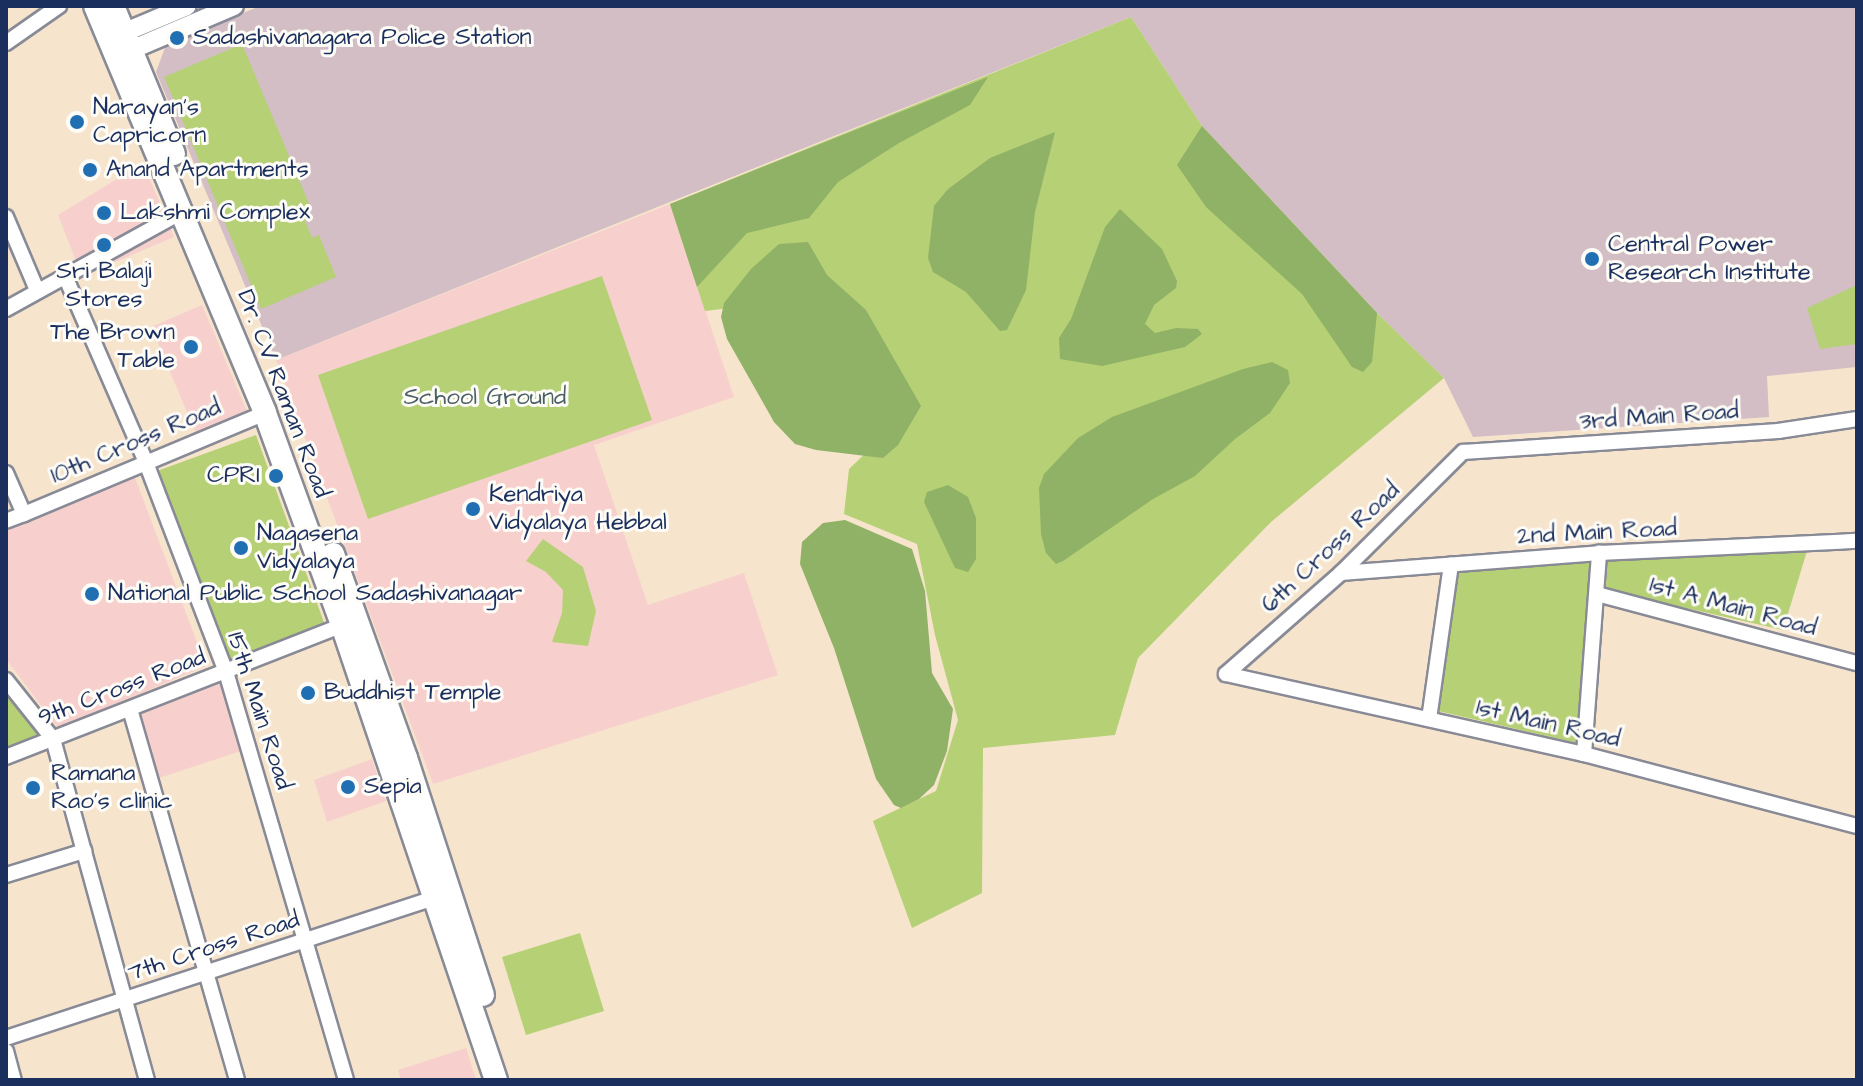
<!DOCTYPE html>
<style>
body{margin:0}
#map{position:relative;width:1863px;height:1086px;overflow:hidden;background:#f6e4cd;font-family:"Architects Daughter",sans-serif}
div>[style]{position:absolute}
.built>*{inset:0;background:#f7d0ce}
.industrial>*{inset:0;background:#d2bec4}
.green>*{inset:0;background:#b6d075}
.forest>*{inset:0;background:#90b266}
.roads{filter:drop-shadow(2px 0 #888a96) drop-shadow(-2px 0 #888a96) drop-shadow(0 2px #888a96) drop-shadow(0 -2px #888a96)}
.minor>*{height:14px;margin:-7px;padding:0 7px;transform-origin:7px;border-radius:7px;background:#fff}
.major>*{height:18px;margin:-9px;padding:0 9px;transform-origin:9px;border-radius:9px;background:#fff}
.highway>*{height:22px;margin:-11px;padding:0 11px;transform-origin:11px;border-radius:11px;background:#fff}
.dots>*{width:22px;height:22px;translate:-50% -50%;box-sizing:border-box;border:4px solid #fdfcf7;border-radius:50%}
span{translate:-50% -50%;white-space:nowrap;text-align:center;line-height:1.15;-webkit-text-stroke:6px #fdfcf7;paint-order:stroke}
.poi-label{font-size:24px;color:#1b2f5e}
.left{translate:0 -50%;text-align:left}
.right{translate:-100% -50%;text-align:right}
.street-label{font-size:24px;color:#1b2f5e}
.park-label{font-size:24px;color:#4a5f65}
.frame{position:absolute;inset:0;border:8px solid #1b2f5e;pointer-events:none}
</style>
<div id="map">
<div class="built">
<i style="clip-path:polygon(143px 163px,174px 237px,82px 276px,58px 215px)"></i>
<i style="clip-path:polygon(670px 204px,734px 397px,594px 445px,648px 605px,744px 573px,778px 675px,433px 784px,276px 360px)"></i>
<i style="clip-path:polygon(202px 305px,249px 416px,198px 438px,151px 327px)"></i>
<i style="clip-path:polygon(134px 475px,206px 666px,58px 728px,6px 659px,6px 529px)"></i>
<i style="clip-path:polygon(221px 681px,244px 750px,159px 778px,136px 709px)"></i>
<i style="clip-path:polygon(372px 759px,386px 801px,327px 822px,314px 780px)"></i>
<i style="clip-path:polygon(466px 1048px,476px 1080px,401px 1080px,398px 1070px)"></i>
</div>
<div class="industrial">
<i style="clip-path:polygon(260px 6px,1857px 6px,1857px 367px,1767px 376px,1769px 417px,1473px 437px,1444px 378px,1377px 313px,1202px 126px,1131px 17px,276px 360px,156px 72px,166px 45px)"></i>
</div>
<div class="green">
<i style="clip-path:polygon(1131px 17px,1202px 126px,1377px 313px,1444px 378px,1271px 522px,1138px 658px,1115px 735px,983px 748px,982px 893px,912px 928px,873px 821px,936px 791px,958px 720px,935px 635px,917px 544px,844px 514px,849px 469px,910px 411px,836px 295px,705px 311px,670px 204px)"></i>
<i style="clip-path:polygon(242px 44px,310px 206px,301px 210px,312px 238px,319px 235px,336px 277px,261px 309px,164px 77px)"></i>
<i style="clip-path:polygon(602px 276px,652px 420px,368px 519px,318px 375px)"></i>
<i style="clip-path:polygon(1857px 285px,1857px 344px,1820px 349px,1807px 308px)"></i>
<i style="clip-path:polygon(256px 435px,325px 625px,227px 661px,157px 471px)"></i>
<i style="clip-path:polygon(543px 539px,583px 567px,596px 611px,588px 646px,552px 642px,562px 613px,563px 590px,546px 572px,526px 561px)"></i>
<i style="clip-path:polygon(1807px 551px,1783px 630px,1606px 590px,1607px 555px)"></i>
<i style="clip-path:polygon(1590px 561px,1577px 743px,1438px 711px,1458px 572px)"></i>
<i style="clip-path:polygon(6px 692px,43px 735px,6px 749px)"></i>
<i style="clip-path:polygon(580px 933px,604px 1011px,526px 1035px,502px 957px)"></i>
</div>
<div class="forest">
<i style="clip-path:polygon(988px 77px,970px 105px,899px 143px,838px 182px,809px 218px,747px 233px,697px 287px,670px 204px)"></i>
<i style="clip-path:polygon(1202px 126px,1377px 313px,1372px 362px,1363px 372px,1352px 367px,1302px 294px,1206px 207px,1177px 165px)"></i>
<i style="clip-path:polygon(1055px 132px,1035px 212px,1026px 290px,1007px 330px,1000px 331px,966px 292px,933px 272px,928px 258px,934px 206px,948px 189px,990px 158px)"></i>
<i style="clip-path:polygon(1120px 209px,1162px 249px,1177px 281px,1176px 288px,1154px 305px,1145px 324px,1155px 333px,1176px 328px,1198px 329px,1202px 334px,1185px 347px,1102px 366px,1060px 359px,1059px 338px,1071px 319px,1105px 227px)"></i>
<i style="clip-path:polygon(808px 242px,827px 275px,866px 310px,921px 406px,898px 445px,883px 458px,816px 450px,795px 444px,774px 422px,727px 339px,721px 317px,724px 303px,751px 269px,779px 244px)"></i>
<i style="clip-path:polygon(1272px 362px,1288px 370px,1290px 383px,1270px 413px,1235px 439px,1195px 476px,1153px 499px,1063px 561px,1056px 564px,1046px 553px,1041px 534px,1039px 488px,1044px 474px,1078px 438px,1112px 417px,1243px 369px)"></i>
<i style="clip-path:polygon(948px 485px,968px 497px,976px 518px,976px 559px,968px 572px,955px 568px,924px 502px,927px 492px)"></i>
<i style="clip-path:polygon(845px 520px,912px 549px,925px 591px,932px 673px,953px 709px,947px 751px,934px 785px,919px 799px,901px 808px,894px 805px,876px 779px,834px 648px,800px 564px,802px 542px,823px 523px)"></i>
</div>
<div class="roads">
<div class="minor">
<i style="left:6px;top:43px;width:65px;rotate:-34.9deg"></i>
<i style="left:6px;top:217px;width:79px;rotate:67deg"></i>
<i style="left:65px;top:276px;width:201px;rotate:66.5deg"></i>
<i style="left:145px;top:460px;width:227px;rotate:69.1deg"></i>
<i style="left:226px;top:672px;width:425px;rotate:73.6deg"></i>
<i style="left:6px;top:309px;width:201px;rotate:-28.9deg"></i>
<i style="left:6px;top:473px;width:45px;rotate:66.3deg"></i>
<i style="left:24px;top:514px;width:19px;rotate:159deg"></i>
<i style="left:24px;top:514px;width:261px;rotate:-22.7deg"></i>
<i style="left:1341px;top:573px;width:259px;rotate:-4.4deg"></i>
<i style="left:1599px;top:553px;width:258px;rotate:-2.7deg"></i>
<i style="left:1597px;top:594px;width:269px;rotate:14.9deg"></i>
<i style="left:1226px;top:674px;width:153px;rotate:-41.3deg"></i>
<i style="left:1341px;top:573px;width:172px;rotate:-44.8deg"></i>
<i style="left:1463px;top:452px;width:316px;rotate:-3.8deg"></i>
<i style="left:1778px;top:431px;width:80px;rotate:-8.6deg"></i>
<i style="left:1226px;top:674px;width:367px;rotate:12.6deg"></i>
<i style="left:1584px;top:754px;width:282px;rotate:14.8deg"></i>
<i style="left:6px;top:680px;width:75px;rotate:51.5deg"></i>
<i style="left:53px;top:739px;width:354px;rotate:74.6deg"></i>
<i style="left:130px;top:709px;width:386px;rotate:73.9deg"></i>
<i style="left:1429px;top:719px;width:156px;rotate:-81.9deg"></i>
<i style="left:1584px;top:754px;width:202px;rotate:-85.7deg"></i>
<i style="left:6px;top:757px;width:361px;rotate:-21.4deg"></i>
<i style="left:6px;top:875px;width:82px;rotate:-17.1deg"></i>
<i style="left:6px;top:1038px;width:451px;rotate:-18.1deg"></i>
<i style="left:6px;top:1051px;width:30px;rotate:75deg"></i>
</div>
<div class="major">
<i style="left:111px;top:38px;width:82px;rotate:-22.8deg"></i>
<i style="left:119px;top:55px;width:125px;rotate:-23.1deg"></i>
</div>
<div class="highway">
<i style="left:95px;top:6px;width:441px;rotate:67.3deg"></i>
<i style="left:265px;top:413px;width:226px;rotate:70deg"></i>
<i style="left:342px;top:625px;width:480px;rotate:71.3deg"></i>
<i style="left:113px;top:6px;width:160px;rotate:67.6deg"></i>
<i style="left:333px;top:554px;width:217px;rotate:70.3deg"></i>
<i style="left:406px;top:758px;width:249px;rotate:72deg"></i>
</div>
</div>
<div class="dots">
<i style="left:177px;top:38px;background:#1f6fb2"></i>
<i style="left:77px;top:122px;background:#1f6fb2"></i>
<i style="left:90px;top:170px;background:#1f6fb2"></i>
<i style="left:104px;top:213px;background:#1f6fb2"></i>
<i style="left:104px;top:245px;background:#1f6fb2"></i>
<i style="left:1592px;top:259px;background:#1f6fb2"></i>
<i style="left:191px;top:347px;background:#1f6fb2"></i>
<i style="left:276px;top:476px;background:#1f6fb2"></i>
<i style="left:473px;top:509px;background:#1f6fb2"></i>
<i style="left:241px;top:548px;background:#1f6fb2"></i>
<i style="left:92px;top:594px;background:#1f6fb2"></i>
<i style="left:308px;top:693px;background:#1f6fb2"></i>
<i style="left:348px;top:787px;background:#1f6fb2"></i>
<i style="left:33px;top:788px;background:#1f6fb2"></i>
</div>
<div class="poi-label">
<span class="left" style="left:193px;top:38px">Sadashivanagara Police Station</span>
<span class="left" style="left:93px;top:122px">Narayan's<br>Capricorn</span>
<span class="left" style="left:106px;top:170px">Anand Apartments</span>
<span class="left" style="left:120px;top:213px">Lakshmi Complex</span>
<span class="left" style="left:1608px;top:259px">Central Power<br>Research Institute</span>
<span style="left:104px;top:286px">Sri Balaji<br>Stores</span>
<span class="right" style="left:175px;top:347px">The Brown<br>Table</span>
<span class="right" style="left:260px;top:476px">CPRI</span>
<span class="left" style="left:489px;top:509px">Kendriya<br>Vidyalaya Hebbal</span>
<span class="left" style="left:257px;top:548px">Nagasena<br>Vidyalaya</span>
<span class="left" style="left:108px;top:594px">National Public School Sadashivanagar</span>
<span class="left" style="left:324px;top:693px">Buddhist Temple</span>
<span class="left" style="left:51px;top:788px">Ramana<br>Rao's clinic</span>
<span class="left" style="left:364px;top:787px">Sepia</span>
</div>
<div class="street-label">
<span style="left:283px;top:394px;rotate:69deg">Dr. CV Raman Road</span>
<span style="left:1659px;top:417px;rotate:-4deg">3rd Main Road</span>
<span style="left:136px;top:442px;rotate:-23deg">10th Cross Road</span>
<span style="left:1597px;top:533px;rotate:-3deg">2nd Main Road</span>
<span style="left:1331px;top:548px;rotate:-43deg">6th Cross Road</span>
<span style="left:1733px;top:607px;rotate:15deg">1st A Main Road</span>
<span style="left:122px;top:688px;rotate:-21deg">9th Cross Road</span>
<span style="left:259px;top:711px;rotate:72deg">15th Main Road</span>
<span style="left:1548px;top:724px;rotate:13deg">1st Main Road</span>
<span style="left:214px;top:947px;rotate:-18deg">7th Cross Road</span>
</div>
<div class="park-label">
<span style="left:485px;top:398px">School Ground</span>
</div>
<div class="frame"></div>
</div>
